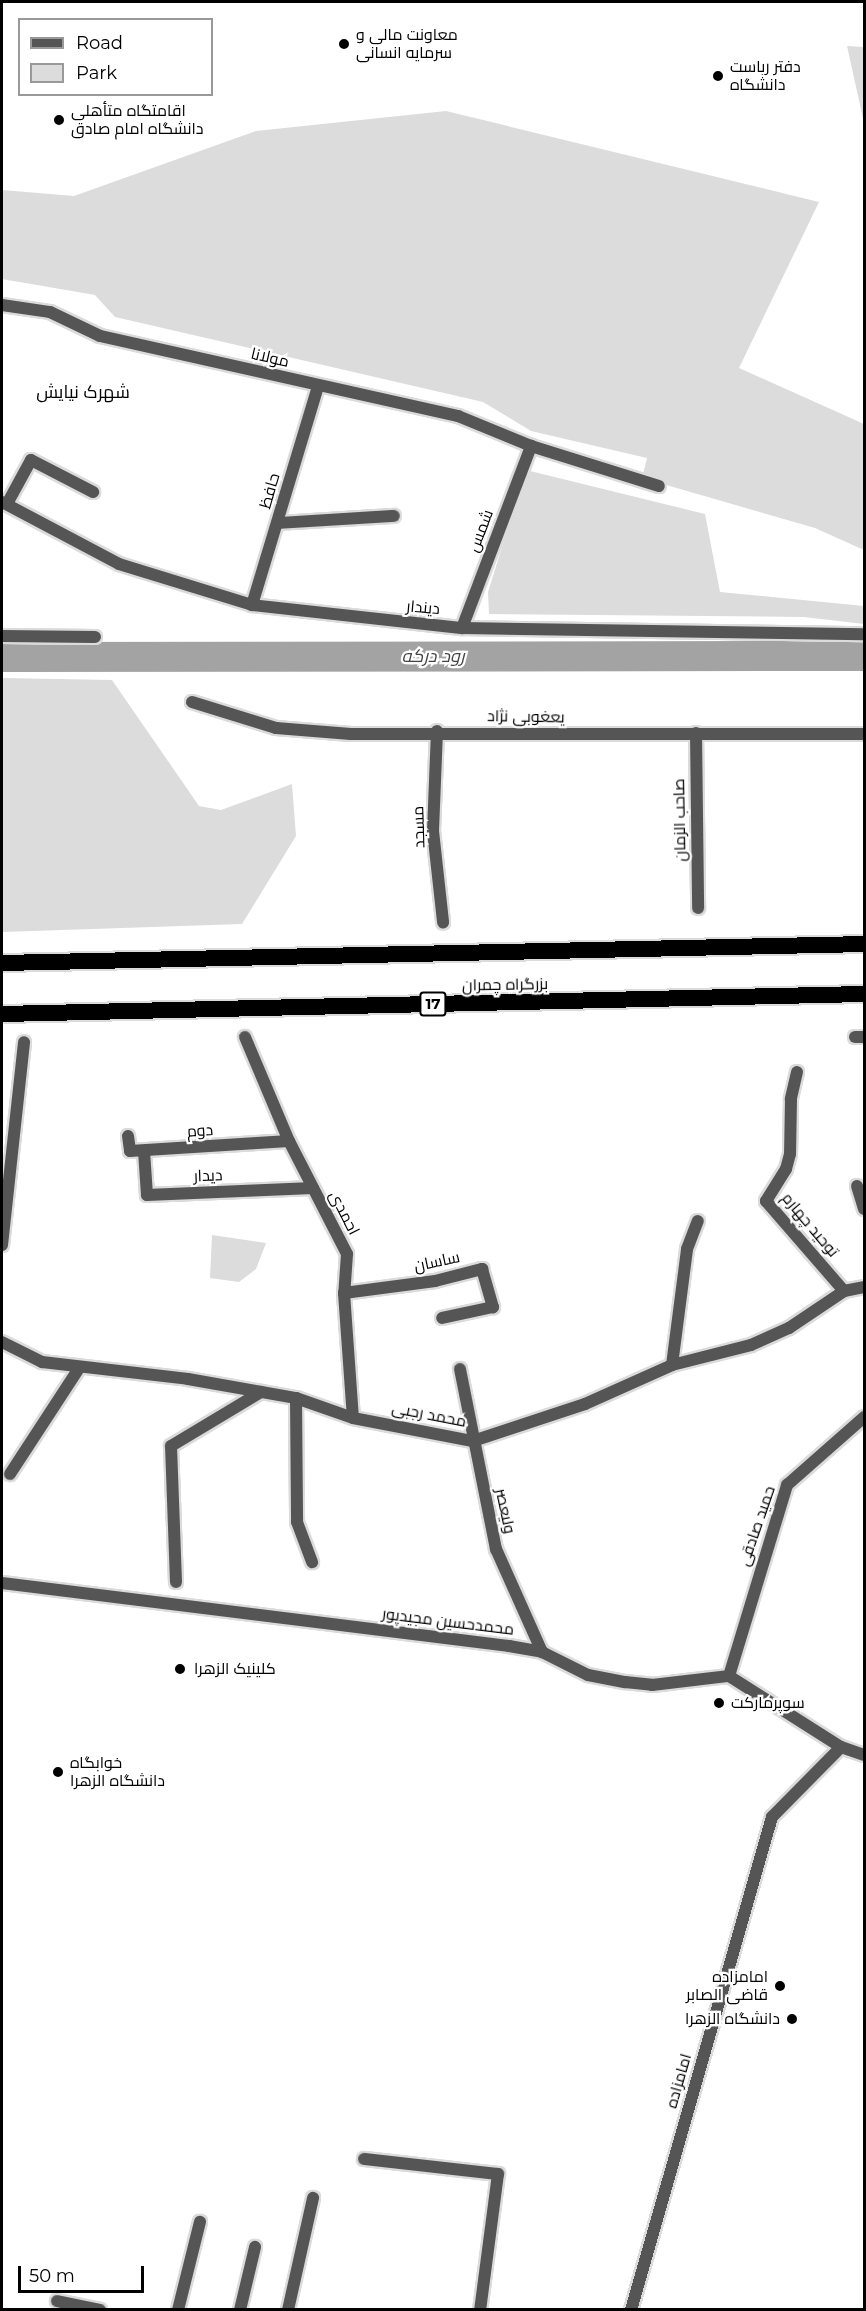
<!DOCTYPE html>
<meta charset="utf-8">
<style>
body{margin:0}
#map{position:relative;width:866px;height:2311px;overflow:hidden;background:#fff;font-family:Montserrat,Cairo,sans-serif}
div>[style]{position:absolute}
.green>*{inset:0;background:#dcdcdc}
.river>*{height:30px;margin:-15px;padding:0 15px;transform-origin:15px;border-radius:15px;background:#a3a3a3}
.roads{filter:drop-shadow(2px 0 #dbdbdb) drop-shadow(-2px 0 #dbdbdb) drop-shadow(0 2px #dbdbdb) drop-shadow(0 -2px #dbdbdb)}
.minor>*{height:12px;margin:-6px;padding:0 6px;transform-origin:6px;border-radius:6px;background:#555}
.trunk>*{height:16px;margin:-8px;padding:0 8px;transform-origin:8px;border-radius:8px;background:#000}
.dots>*{width:16px;height:16px;translate:-50% -50%;box-sizing:border-box;border:3px solid #fff;border-radius:50%}
span{translate:-50% -50%;white-space:nowrap;text-align:center;line-height:1.15;-webkit-text-stroke:4.5px #fff;paint-order:stroke}
.shield-label span{padding:2px 4px;background:#fff;border:2px solid;border-radius:4px;-webkit-text-stroke-width:0}
.shield-label{font-size:15px;color:#000;font-weight:700}
.poi-label{font-size:16px;color:#000}
.left{translate:0 -50%;text-align:left}
.right{translate:-100% -50%;text-align:right}
.street-label{font-size:16px;color:#000}
.neighbourhood-label{font-size:18px;color:#000}
.water-label{font-size:18px;color:#444;font-style:italic}
.frame{position:absolute;inset:0;border:3px solid #000;pointer-events:none}
.legend{position:absolute;left:18px;top:18px;width:195px;height:78px;box-sizing:border-box;background:#fff;border:2px solid #999;margin:0;padding:8px 10px;list-style:none;font-size:18px;color:#000}
.legend li{display:flex;align-items:center;gap:12px;height:30px}
.legend b{width:30px;border:2px solid #999}
.scale{position:absolute;left:18px;top:2266px;width:126px;height:27px;box-sizing:border-box;border:3px solid #000;border-top:0;padding-left:8px;font-size:18px;line-height:21px;white-space:nowrap;color:#000;-webkit-text-stroke:4px #fff;paint-order:stroke}
</style>
<div id="map">
<div class="green">
<i style="clip-path:polygon(847px 46px,864px 47px,864px 123px)"></i>
<i style="clip-path:polygon(446px 111px,819px 202px,739px 368px,864px 424px,864px 550px,815px 528px,642px 478px,647px 458px,531px 431px,483px 402px,115px 317px,95px 295px,2px 279px,2px 190px,74px 196px,256px 131px)"></i>
<i style="clip-path:polygon(526px 470px,705px 514px,720px 592px,864px 606px,864px 624px,804px 617px,489px 614px,488px 592px)"></i>
<i style="clip-path:polygon(2px 678px,112px 680px,199px 806px,221px 810px,292px 784px,296px 836px,242px 924px,2px 932px)"></i>
<i style="clip-path:polygon(212px 1235px,266px 1243px,256px 1269px,239px 1282px,210px 1278px)"></i>
</div>
<div class="river">
<i style="left:2px;top:657px;width:862px;rotate:-0.07deg"></i>
</div>
<div class="roads">
<div class="minor">
<i style="left:2px;top:305px;width:49px;rotate:8.3deg"></i>
<i style="left:50px;top:312px;width:55px;rotate:25.6deg"></i>
<i style="left:100px;top:336px;width:367px;rotate:12.6deg"></i>
<i style="left:458px;top:416px;width:79px;rotate:22.3deg"></i>
<i style="left:531px;top:446px;width:134px;rotate:17.4deg"></i>
<i style="left:2px;top:502px;width:132px;rotate:27.9deg"></i>
<i style="left:119px;top:564px;width:139px;rotate:17.1deg"></i>
<i style="left:252px;top:605px;width:211px;rotate:6.3deg"></i>
<i style="left:462px;top:628px;width:402px;rotate:0.9deg"></i>
<i style="left:7px;top:504px;width:50px;rotate:-61.4deg"></i>
<i style="left:31px;top:460px;width:70px;rotate:27.3deg"></i>
<i style="left:278px;top:523px;width:116px;rotate:-3.5deg"></i>
<i style="left:252px;top:605px;width:229px;rotate:-73.2deg"></i>
<i style="left:462px;top:628px;width:195px;rotate:-69.2deg"></i>
<i style="left:2px;top:636px;width:93px;rotate:0.6deg"></i>
<i style="left:192px;top:702px;width:88px;rotate:17.2deg"></i>
<i style="left:276px;top:728px;width:75px;rotate:4.6deg"></i>
<i style="left:351px;top:734px;width:513px"></i>
<i style="left:437px;top:731px;width:100px;rotate:92.3deg"></i>
<i style="left:433px;top:831px;width:92px;rotate:83.7deg"></i>
<i style="left:696px;top:733px;width:175px;rotate:89.3deg"></i>
<i style="left:245px;top:1037px;width:113px;rotate:67.1deg"></i>
<i style="left:289px;top:1141px;width:127px;rotate:62.8deg"></i>
<i style="left:347px;top:1254px;width:39px;rotate:94deg"></i>
<i style="left:344px;top:1293px;width:125px;rotate:85.9deg"></i>
<i style="left:855px;top:1037px;width:9px"></i>
<i style="left:797px;top:1072px;width:28px;rotate:103deg"></i>
<i style="left:791px;top:1099px;width:55px;rotate:91deg"></i>
<i style="left:790px;top:1154px;width:16px;rotate:105deg"></i>
<i style="left:786px;top:1169px;width:38px;rotate:122deg"></i>
<i style="left:766px;top:1201px;width:119px;rotate:49.1deg"></i>
<i style="left:128px;top:1136px;width:15px;rotate:82deg"></i>
<i style="left:130px;top:1151px;width:159px;rotate:-3.6deg"></i>
<i style="left:144px;top:1151px;width:44px;rotate:86.1deg"></i>
<i style="left:147px;top:1195px;width:166px;rotate:-2.4deg"></i>
<i style="left:857px;top:1186px;width:24px;rotate:73deg"></i>
<i style="left:2px;top:1245px;width:204px;rotate:-83.8deg"></i>
<i style="left:344px;top:1293px;width:92px;rotate:-7.5deg"></i>
<i style="left:435px;top:1281px;width:49px;rotate:-14.3deg"></i>
<i style="left:482px;top:1269px;width:40px;rotate:74deg"></i>
<i style="left:493px;top:1307px;width:52px;rotate:167.8deg"></i>
<i style="left:2px;top:1342px;width:45px;rotate:26.6deg"></i>
<i style="left:42px;top:1362px;width:147px;rotate:6.6deg"></i>
<i style="left:188px;top:1379px;width:110px;rotate:10deg"></i>
<i style="left:296px;top:1398px;width:60px;rotate:19.3deg"></i>
<i style="left:353px;top:1418px;width:122px;rotate:10.9deg"></i>
<i style="left:473px;top:1441px;width:118px;rotate:-18.3deg"></i>
<i style="left:585px;top:1404px;width:95px;rotate:-24.1deg"></i>
<i style="left:672px;top:1365px;width:81px;rotate:-14.2deg"></i>
<i style="left:751px;top:1345px;width:42px;rotate:-24.1deg"></i>
<i style="left:789px;top:1328px;width:66px;rotate:-33.9deg"></i>
<i style="left:844px;top:1291px;width:20px;rotate:-11deg"></i>
<i style="left:672px;top:1365px;width:117px;rotate:-82.6deg"></i>
<i style="left:687px;top:1249px;width:30px;rotate:-69deg"></i>
<i style="left:460px;top:1369px;width:184px;rotate:78.7deg"></i>
<i style="left:496px;top:1549px;width:113px;rotate:65.9deg"></i>
<i style="left:296px;top:1398px;width:124px;rotate:89.5deg"></i>
<i style="left:297px;top:1522px;width:43px;rotate:69.4deg"></i>
<i style="left:10px;top:1474px;width:126px;rotate:-56.9deg"></i>
<i style="left:176px;top:1582px;width:136px;rotate:-92.1deg"></i>
<i style="left:171px;top:1446px;width:105px;rotate:-31deg"></i>
<i style="left:2px;top:1583px;width:511px;rotate:7.08deg"></i>
<i style="left:509px;top:1646px;width:34px;rotate:10deg"></i>
<i style="left:542px;top:1652px;width:51px;rotate:26.6deg"></i>
<i style="left:588px;top:1675px;width:38px;rotate:11deg"></i>
<i style="left:625px;top:1682px;width:27px;rotate:6deg"></i>
<i style="left:652px;top:1685px;width:78px;rotate:-6.7deg"></i>
<i style="left:729px;top:1676px;width:133px;rotate:32.4deg"></i>
<i style="left:841px;top:1747px;width:24px;rotate:19deg"></i>
<i style="left:729px;top:1676px;width:200px;rotate:-73.1deg"></i>
<i style="left:787px;top:1485px;width:103px;rotate:-41.4deg"></i>
<i style="left:364px;top:2159px;width:135px;rotate:6.4deg"></i>
<i style="left:498px;top:2174px;width:137px;rotate:97.5deg"></i>
<i style="left:57px;top:2301px;width:44px;rotate:11.8deg"></i>
<i style="left:178px;top:2310px;width:91px;rotate:-76deg"></i>
<i style="left:240px;top:2310px;width:65px;rotate:-76.6deg"></i>
<i style="left:288px;top:2310px;width:115px;rotate:-77.4deg"></i>
<i style="left:631px;top:2310px;width:513px;rotate:-74.04deg"></i>
<i style="left:772px;top:1817px;width:98px;rotate:-45.4deg"></i>
</div>
<div class="trunk">
<i style="left:2px;top:963px;width:862px;rotate:-1.26deg"></i>
<i style="left:2px;top:1014px;width:862px;rotate:-1.33deg"></i>
</div>
</div>
<div class="dots">
<i style="left:344px;top:44px;background:#000"></i>
<i style="left:718px;top:76px;background:#000"></i>
<i style="left:59px;top:120px;background:#000"></i>
<i style="left:180px;top:1669px;background:#000"></i>
<i style="left:719px;top:1703px;background:#000"></i>
<i style="left:58px;top:1772px;background:#000"></i>
<i style="left:780px;top:1986px;background:#000"></i>
<i style="left:792px;top:2019px;background:#000"></i>
</div>
<div class="shield-label">
<span style="left:433px;top:1004px">17</span>
</div>
<div class="poi-label">
<span class="left" style="left:356px;top:44px">معاونت مالی و<br>سرمایه انسانی</span>
<span class="left" style="left:730px;top:76px">دفتر ریاست<br>دانشگاه</span>
<span class="left" style="left:71px;top:120px">اقامتگاه متأهلی<br>دانشگاه امام صادق</span>
<span class="left" style="left:194px;top:1669px">کلینیک الزهرا</span>
<span class="left" style="left:731px;top:1703px">سوپرمارکت</span>
<span class="left" style="left:70px;top:1772px">خوابگاه<br>دانشگاه الزهرا</span>
<span class="right" style="left:768px;top:1986px">امامزاده<br>قاضی الصابر</span>
<span class="right" style="left:780px;top:2019px">دانشگاه الزهرا</span>
</div>
<div class="street-label">
<span style="left:270px;top:358px;rotate:13deg">مولانا</span>
<span style="left:270px;top:491px;rotate:-74deg">حافظ</span>
<span style="left:481px;top:531px;rotate:-69deg">شمس</span>
<span style="left:423px;top:608px;rotate:5deg">دیندار</span>
<span style="left:526px;top:717px;rotate:1deg">یعغوبی نژاد</span>
<span style="left:680px;top:820px;rotate:-91deg">صاحب الزمان</span>
<span style="left:419px;top:827px;rotate:-92deg">مسجد</span>
<span style="left:505px;top:985px;rotate:-1deg">بزرگراه چمران</span>
<span style="left:200px;top:1131px;rotate:-4deg">دوم</span>
<span style="left:208px;top:1176px;rotate:-2deg">دیدار</span>
<span style="left:344px;top:1213px;rotate:63deg">احمدی</span>
<span style="left:810px;top:1225px;rotate:50deg">توحید چهارم</span>
<span style="left:437px;top:1262px;rotate:-12deg">ساسان</span>
<span style="left:429px;top:1415px;rotate:11deg">محمد رجبی</span>
<span style="left:505px;top:1511px;rotate:78deg">ولیعصر</span>
<span style="left:757px;top:1526px;rotate:-71deg">حمید صادقی</span>
<span style="left:448px;top:1622px;rotate:7deg">محمدحسین مجیدپور</span>
<span style="left:679px;top:2081px;rotate:-74deg">امامزاده</span>
</div>
<div class="neighbourhood-label">
<span style="left:83px;top:392px">شهرک نیایش</span>
</div>
<div class="water-label">
<span style="left:433px;top:656px">رود درکه</span>
</div>
<div class="frame"></div>
<ul class="legend">
<li><b style="height:8px;background:#555"></b>Road</li>
<li><b style="height:16px;background:#dcdcdc"></b>Park</li>
</ul>
<div class="scale">50 m</div>
</div>
